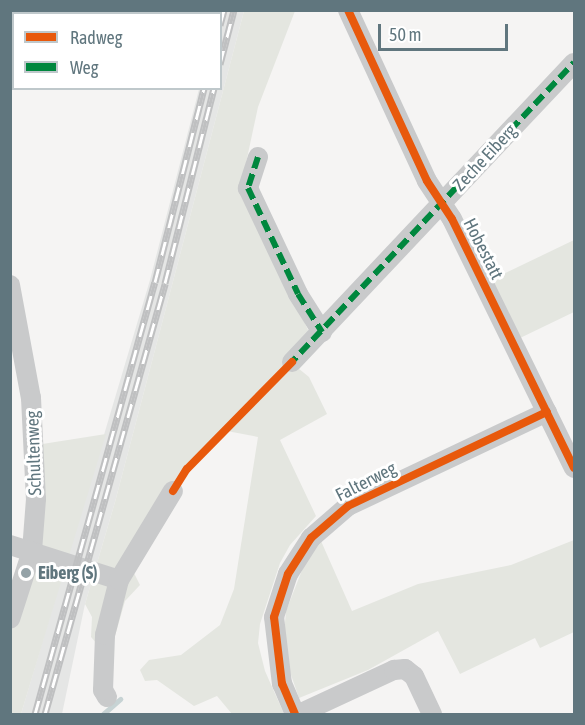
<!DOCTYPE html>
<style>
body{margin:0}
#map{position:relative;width:585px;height:725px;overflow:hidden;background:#f5f4f3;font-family:"Asap Condensed",sans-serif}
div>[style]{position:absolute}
.built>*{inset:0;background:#e5e6e5}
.green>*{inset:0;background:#e4e6e0}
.stream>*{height:5px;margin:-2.5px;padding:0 2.5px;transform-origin:2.5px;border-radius:2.5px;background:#c7d3d4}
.minor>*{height:20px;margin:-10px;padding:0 10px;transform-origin:10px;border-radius:10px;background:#c9cacb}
.rail>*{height:7px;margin-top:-3.5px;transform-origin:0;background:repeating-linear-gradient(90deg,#fff 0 14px,#bfc0c1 0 28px);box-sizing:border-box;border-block:2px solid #bfc0c1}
.quiet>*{height:6px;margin-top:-3px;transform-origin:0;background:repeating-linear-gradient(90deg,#00873e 0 12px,transparent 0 18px)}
.cycleway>*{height:8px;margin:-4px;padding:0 4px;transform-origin:4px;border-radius:4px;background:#e8590c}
.dots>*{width:16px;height:16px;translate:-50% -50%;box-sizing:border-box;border:3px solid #fff;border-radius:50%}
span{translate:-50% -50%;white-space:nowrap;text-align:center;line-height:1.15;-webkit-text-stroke:6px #fff;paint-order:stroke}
.street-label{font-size:18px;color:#60767e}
.poi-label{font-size:18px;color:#60767e;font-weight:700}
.left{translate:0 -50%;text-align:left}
.frame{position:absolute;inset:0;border:12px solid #60767e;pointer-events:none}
.legend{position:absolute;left:12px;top:12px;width:210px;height:78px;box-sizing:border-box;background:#fff;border:2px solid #bfc8cb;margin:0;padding:8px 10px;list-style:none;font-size:18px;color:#60767e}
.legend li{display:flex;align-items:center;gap:12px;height:30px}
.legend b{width:30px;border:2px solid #bfc8cb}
.scale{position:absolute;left:378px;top:24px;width:130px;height:27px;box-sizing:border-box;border:3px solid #60767e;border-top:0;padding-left:8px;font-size:18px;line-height:21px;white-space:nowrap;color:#60767e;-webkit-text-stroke:4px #fff;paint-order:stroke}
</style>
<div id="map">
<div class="built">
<i style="clip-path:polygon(218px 11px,244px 11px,115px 502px,85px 604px,62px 714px,21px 714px,150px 280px,199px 89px,220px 88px)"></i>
</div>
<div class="green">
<i style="clip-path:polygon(244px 11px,295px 11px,258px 107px,240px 191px,313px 340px,185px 467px,128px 561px,140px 585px,125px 601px,113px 643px,98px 645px,91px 637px,92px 617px,85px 604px,115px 502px)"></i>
<i style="clip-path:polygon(574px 240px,574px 312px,518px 339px,491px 280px)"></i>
<i style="clip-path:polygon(293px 364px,309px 377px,327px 414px,280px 440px,316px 516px,290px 545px,280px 563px,260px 624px,258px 643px,265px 671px,284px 714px,232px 714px,217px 696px,194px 706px,157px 680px,145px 681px,140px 670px,149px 660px,181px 655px,220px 625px,234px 589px,258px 437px,227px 431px)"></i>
<i style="clip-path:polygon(106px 434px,21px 714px,11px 714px,10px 620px,27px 573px,36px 445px)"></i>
<i style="clip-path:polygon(574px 540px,574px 632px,540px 648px,535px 638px,460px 674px,438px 631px,368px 670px,299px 698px,289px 669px,284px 634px,286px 611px,306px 560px,321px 541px,352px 611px,418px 584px,511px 565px)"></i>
</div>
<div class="stream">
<i style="left:103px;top:714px;width:23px;rotate:-41deg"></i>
</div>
<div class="minor">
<i style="left:348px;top:10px;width:188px;rotate:65.2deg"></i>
<i style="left:427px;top:181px;width:45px;rotate:56.7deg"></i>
<i style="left:452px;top:219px;width:277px;rotate:63.9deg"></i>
<i style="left:76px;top:14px;width:8px;rotate:-30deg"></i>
<i style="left:10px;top:41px;width:4px;rotate:-14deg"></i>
<i style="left:258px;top:157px;width:33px;rotate:108deg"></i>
<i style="left:248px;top:188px;width:117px;rotate:64.7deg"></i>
<i style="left:298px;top:294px;width:45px;rotate:57.7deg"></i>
<i style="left:10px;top:285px;width:115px;rotate:79.5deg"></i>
<i style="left:31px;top:398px;width:101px;rotate:87.2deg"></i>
<i style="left:36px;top:499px;width:52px;rotate:94.4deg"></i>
<i style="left:32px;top:551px;width:71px;rotate:107.9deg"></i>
<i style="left:292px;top:362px;width:411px;rotate:-46.7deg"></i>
<i style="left:10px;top:545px;width:114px;rotate:17.8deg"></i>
<i style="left:107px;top:697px;width:8px;rotate:-120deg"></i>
<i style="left:103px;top:690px;width:55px;rotate:-87.9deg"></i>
<i style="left:105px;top:635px;width:57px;rotate:-75.7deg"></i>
<i style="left:119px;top:580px;width:104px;rotate:-58.8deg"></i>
<i style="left:295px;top:714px;width:33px;rotate:-113deg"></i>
<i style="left:282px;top:684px;width:67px;rotate:-96.8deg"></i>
<i style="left:274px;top:617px;width:45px;rotate:-72deg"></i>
<i style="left:288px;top:574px;width:43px;rotate:-57.4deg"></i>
<i style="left:311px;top:538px;width:49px;rotate:-40.9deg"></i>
<i style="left:348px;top:506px;width:220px;rotate:-25.3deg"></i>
<i style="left:299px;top:714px;width:105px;rotate:-24.9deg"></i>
<i style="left:394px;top:670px;width:11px;rotate:-5deg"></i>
<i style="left:405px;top:669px;width:11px;rotate:38deg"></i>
<i style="left:414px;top:676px;width:42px;rotate:64.7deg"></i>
</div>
<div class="rail">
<i style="left:220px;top:25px;width:16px;rotate:-75deg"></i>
<i style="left:220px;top:64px;width:56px;rotate:-75.5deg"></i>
<i style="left:35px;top:714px;width:448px;rotate:-74.5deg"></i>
<i style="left:155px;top:282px;width:200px;rotate:-75.8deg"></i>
<i style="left:45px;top:714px;width:447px;rotate:-74.4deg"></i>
<i style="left:165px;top:283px;width:201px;rotate:-75.9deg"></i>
</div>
<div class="quiet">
<i style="left:258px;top:157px;width:33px;rotate:108deg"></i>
<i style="left:248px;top:188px;width:117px;rotate:64.7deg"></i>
<i style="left:298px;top:294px;width:45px;rotate:57.7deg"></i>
<i style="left:288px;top:366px;width:417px;rotate:-46.7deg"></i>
</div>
<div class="cycleway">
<i style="left:348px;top:10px;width:188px;rotate:65.2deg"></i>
<i style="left:427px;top:181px;width:45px;rotate:56.7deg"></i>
<i style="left:452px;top:219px;width:277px;rotate:63.9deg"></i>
<i style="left:173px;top:491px;width:26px;rotate:-58deg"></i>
<i style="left:187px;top:469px;width:150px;rotate:-45.5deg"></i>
<i style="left:295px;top:714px;width:33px;rotate:-113deg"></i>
<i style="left:282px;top:684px;width:67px;rotate:-96.8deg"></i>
<i style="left:274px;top:617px;width:45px;rotate:-72deg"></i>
<i style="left:288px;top:574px;width:43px;rotate:-57.4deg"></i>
<i style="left:311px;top:538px;width:49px;rotate:-40.9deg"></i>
<i style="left:348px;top:506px;width:220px;rotate:-25.3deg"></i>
</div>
<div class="dots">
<i style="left:26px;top:573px;background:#94a2a7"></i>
</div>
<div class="street-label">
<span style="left:485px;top:158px;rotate:-47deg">Zeche Eiberg</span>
<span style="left:483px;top:249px;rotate:63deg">Hobestatt</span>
<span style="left:34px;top:453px;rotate:-92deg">Schultenweg</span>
<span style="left:366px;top:482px;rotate:-27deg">Falterweg</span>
</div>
<div class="poi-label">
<span class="left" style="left:38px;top:573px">Eiberg (S)</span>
</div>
<div class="frame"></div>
<ul class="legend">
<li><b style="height:8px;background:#e8590c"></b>Radweg</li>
<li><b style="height:8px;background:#00873e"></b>Weg</li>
</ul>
<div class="scale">50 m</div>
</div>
